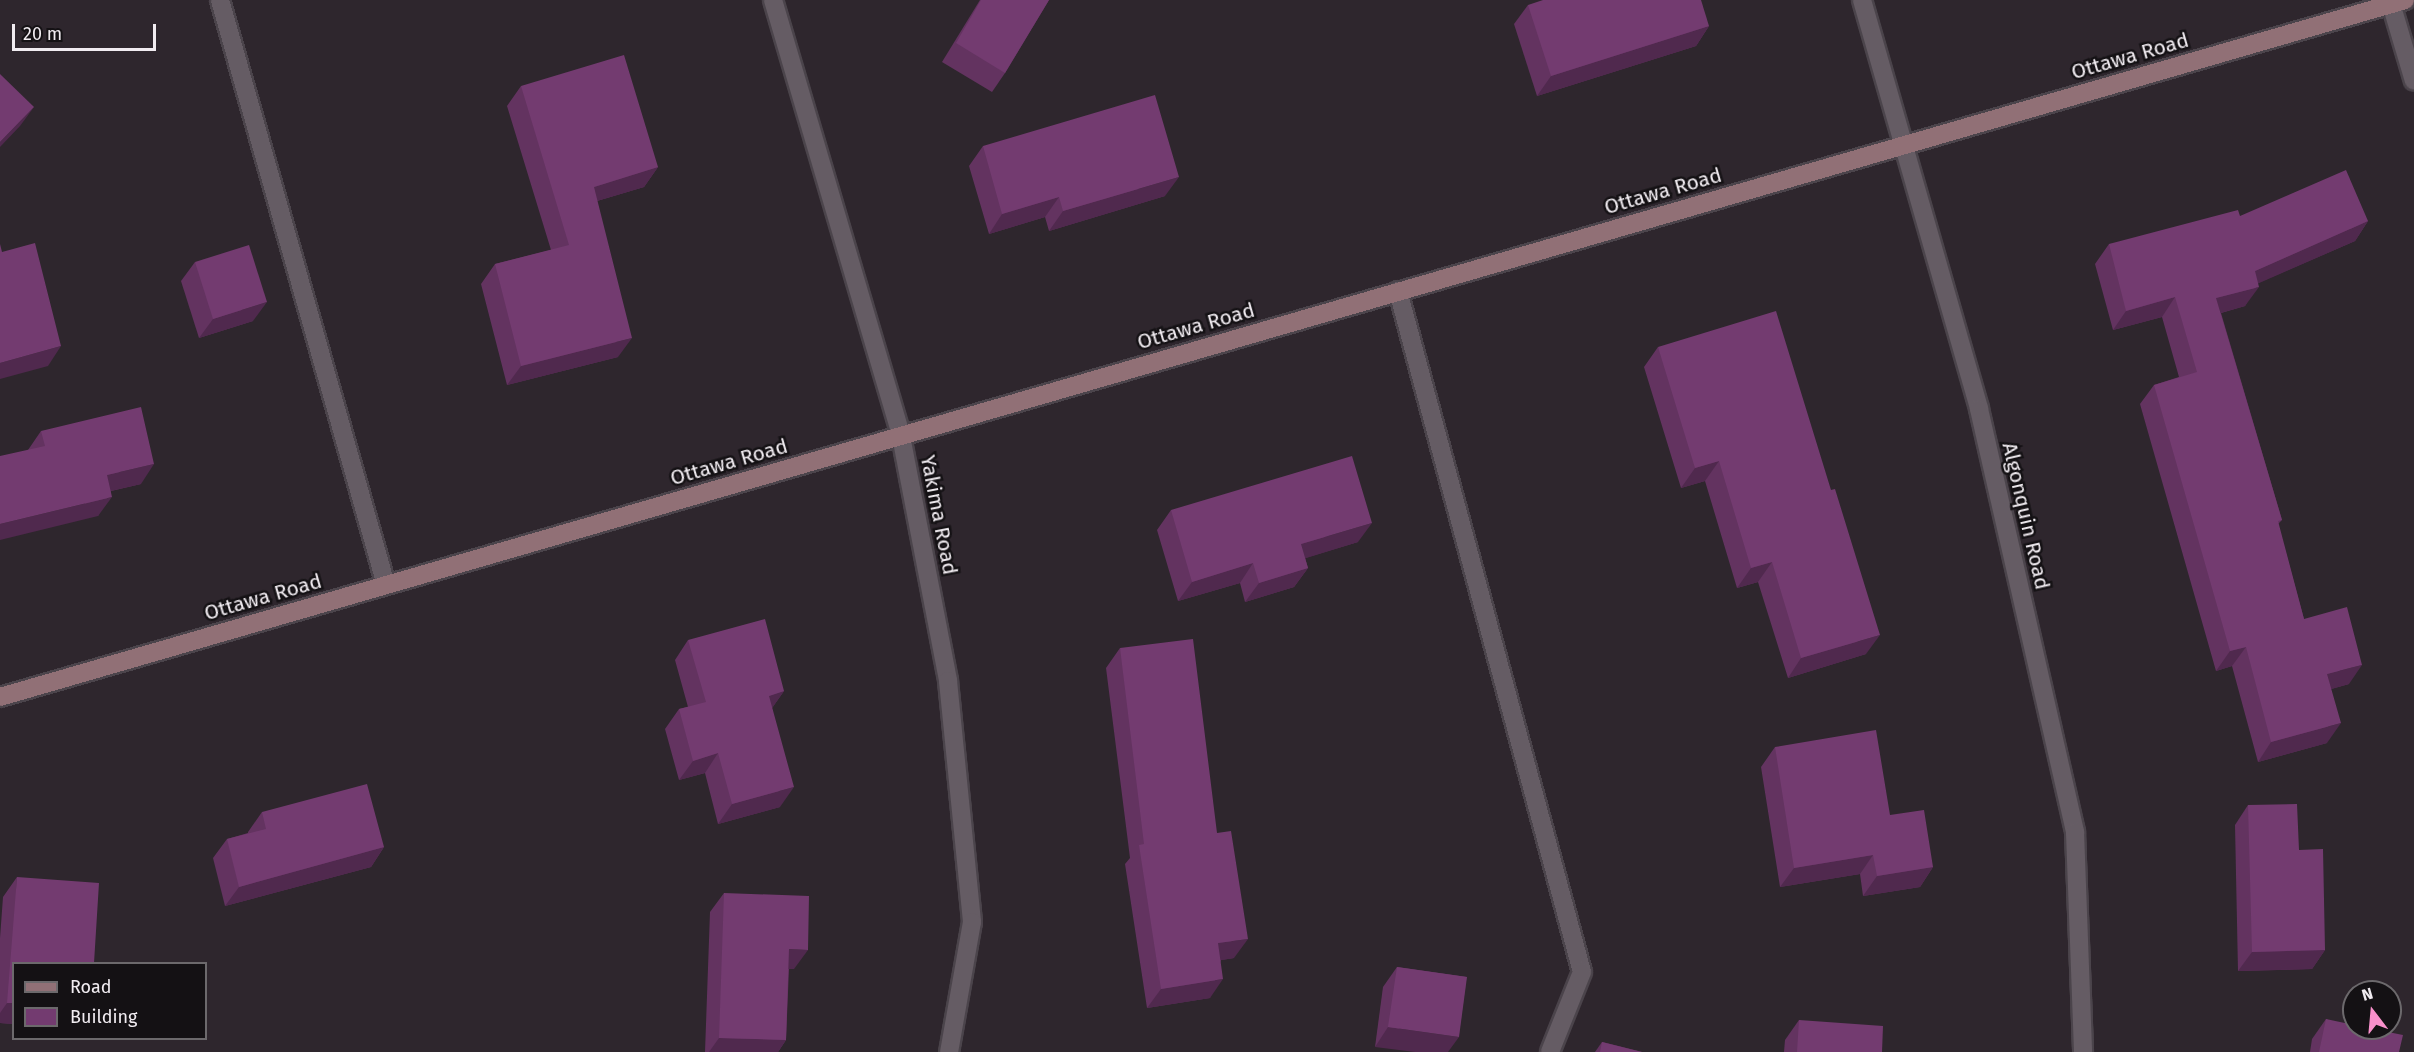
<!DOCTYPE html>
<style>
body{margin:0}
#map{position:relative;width:2414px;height:1052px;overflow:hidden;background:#2e262d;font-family:"Fira Sans",sans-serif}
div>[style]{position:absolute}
.roads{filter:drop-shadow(2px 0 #4b444b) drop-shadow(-2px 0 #4b444b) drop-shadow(0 2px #4b444b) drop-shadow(0 -2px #4b444b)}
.lane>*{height:18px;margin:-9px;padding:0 9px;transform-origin:9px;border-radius:9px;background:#655c64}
.street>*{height:18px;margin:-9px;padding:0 9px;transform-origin:9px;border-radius:9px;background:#655c64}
.secondary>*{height:18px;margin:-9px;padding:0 9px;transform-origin:9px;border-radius:9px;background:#917076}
.wall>*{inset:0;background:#633360}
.shaded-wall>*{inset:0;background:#50294e}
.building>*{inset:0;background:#733b70}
span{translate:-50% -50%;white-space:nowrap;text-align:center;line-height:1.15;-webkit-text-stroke:5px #141114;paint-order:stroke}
.street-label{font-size:21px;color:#f1ecf1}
.legend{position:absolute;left:12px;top:962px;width:195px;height:78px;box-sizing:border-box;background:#141114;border:2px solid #6c696c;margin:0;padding:8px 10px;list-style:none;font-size:18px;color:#f1ecf1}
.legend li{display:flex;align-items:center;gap:12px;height:30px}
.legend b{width:30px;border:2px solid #6c696c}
.north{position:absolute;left:2342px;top:980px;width:60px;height:60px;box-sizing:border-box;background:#141114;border:2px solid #6c696c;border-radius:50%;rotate:344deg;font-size:16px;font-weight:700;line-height:24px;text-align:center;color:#f1ecf1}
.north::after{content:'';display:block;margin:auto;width:21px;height:27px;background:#f890cb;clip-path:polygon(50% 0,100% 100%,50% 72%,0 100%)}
.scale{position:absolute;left:12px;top:24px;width:144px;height:27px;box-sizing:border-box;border:3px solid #f1ecf1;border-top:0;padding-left:8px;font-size:18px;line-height:21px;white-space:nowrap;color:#f1ecf1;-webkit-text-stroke:4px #141114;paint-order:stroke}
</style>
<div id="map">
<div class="roads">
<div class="lane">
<i style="left:220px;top:0;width:608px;rotate:74.16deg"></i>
<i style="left:2390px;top:0;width:84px;rotate:73.5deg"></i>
<i style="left:1398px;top:291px;width:705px;rotate:74.88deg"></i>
<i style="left:1582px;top:972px;width:86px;rotate:111.8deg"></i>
</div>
<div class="street">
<i style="left:773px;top:0;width:454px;rotate:73.6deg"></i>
<i style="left:901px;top:436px;width:249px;rotate:79.1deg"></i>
<i style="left:948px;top:681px;width:242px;rotate:84.3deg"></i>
<i style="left:972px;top:922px;width:132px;rotate:100deg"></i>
<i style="left:1862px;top:0;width:425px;rotate:74deg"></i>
<i style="left:1979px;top:409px;width:434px;rotate:77.2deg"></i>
<i style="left:2075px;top:832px;width:220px;rotate:87.9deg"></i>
</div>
<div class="secondary">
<i style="left:0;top:697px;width:2504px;rotate:-16.16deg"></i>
</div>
</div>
<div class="wall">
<i style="clip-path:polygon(980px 0,1049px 0,1005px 73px,992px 92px,942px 62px)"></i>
<i style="clip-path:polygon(1528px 5px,1709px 26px,1696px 46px,1537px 96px,1514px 24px)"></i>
<i style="clip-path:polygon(521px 86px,658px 167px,644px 187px,597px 201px,618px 357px,507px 385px,481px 284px,495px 264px,551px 250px,507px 106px)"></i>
<i style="clip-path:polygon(983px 146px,1165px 196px,1049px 231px,1045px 217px,989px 234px,969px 166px)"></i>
<i style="clip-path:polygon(2368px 221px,2355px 241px,2258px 283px,2245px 306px,2221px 313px,2282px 520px,2278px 524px,2304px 619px,2349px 684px,2331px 689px,2327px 743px,2258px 762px,2232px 666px,2216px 671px,2140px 404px,2154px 385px,2179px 377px,2162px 317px,2113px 330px,2095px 264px,2109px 244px)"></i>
<i style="clip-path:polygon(195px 262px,253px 321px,199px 338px,181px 281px)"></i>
<i style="clip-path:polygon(1658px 347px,1866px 654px,1788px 678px,1758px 582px,1737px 588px,1705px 481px,1681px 488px,1644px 367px)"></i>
<i style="clip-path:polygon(41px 431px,141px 484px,111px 491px,98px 516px,28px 450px)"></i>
<i style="clip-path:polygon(1171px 510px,1358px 542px,1305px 558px,1308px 568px,1294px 587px,1245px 602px,1240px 583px,1178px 601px,1157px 530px)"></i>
<i style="clip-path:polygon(688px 640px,784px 691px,772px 708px,780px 807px,718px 824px,705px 773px,679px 780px,665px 729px,679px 709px,688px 707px,675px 660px)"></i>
<i style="clip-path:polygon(1120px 648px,1217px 833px,1234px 958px,1221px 960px,1210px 998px,1147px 1008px,1125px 864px,1130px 858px,1106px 668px)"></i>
<i style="clip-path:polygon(1775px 747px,1890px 815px,1933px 867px,1920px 887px,1863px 896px,1860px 874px,1780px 887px,1761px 767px)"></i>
<i style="clip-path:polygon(2248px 805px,2299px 850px,2325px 950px,2312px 969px,2238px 971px,2235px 825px)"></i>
<i style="clip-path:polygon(262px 812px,384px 847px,371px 867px,225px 906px,213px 858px,227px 839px,248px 833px,248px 832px)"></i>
<i style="clip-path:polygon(17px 877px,14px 963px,14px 1024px,0 1023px,0 938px,3px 897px)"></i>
<i style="clip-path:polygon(724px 893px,794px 969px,789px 969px,786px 1040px,778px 1052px,705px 1052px,710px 912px)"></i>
<i style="clip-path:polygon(1397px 967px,1467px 977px,1375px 1047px,1383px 987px)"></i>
<i style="clip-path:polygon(2326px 1019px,2399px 1052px,2310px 1052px,2312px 1039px)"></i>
<i style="clip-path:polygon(1799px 1020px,1882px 1052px,1784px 1052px,1785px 1040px)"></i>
<i style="clip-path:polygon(1602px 1042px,1642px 1052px,1595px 1052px)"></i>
</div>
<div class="shaded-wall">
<i style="clip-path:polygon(1709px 26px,1696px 46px,1537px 96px,1551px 76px)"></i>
<i style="clip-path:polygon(34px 107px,20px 126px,0 147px,0 142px)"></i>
<i style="clip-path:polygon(658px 167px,644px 187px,580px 206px,594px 187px)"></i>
<i style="clip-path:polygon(1179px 177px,1165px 196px,1049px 231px,1063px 211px)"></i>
<i style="clip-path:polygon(1059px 197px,1045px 217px,989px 234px,1002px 214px)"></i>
<i style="clip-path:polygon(2368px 221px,2355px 241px,2241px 291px,2255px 271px)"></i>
<i style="clip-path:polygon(2259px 287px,2245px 306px,2203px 318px,2216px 298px)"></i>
<i style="clip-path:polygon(2175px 297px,2162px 317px,2113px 330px,2126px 311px)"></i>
<i style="clip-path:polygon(267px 302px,253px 321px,199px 338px,213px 319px)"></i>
<i style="clip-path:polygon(632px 338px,618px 357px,507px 385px,521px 366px)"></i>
<i style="clip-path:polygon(61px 346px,48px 366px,0 379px,0 363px)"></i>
<i style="clip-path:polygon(1719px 461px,1705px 481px,1681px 488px,1695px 468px)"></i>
<i style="clip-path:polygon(154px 464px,141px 484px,93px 495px,107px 475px)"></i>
<i style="clip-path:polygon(112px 497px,98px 516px,0 540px,0 524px)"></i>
<i style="clip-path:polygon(1372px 523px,1358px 542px,1287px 564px,1301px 544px)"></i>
<i style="clip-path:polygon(1772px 562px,1758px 582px,1737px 588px,1751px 568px)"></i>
<i style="clip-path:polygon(1253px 563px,1240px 583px,1178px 601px,1192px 582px)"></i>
<i style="clip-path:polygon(1308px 568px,1294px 587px,1245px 602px,1259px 583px)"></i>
<i style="clip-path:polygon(1880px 635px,1866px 654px,1788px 678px,1801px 658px)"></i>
<i style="clip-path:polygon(2246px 647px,2232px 666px,2216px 671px,2230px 651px)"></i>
<i style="clip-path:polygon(2362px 665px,2349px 684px,2314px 694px,2327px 674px)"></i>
<i style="clip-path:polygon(784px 691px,770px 711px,769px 696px)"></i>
<i style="clip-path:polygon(2341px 723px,2327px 743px,2258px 762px,2271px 742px)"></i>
<i style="clip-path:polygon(718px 753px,705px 773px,679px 780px,693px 761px)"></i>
<i style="clip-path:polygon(794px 787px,780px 807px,718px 824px,732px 804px)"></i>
<i style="clip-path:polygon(384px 847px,371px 867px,225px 906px,239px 887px)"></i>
<i style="clip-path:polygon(1873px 855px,1860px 874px,1780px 887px,1794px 868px)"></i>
<i style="clip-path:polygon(1933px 867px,1920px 887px,1863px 896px,1877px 876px)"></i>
<i style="clip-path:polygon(1248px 939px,1234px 958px,1204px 963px,1218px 943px)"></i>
<i style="clip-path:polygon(789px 949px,808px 950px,794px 969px,776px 969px)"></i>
<i style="clip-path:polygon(2325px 950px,2312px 969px,2238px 971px,2252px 952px)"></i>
<i style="clip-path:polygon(1223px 979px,1210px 998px,1147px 1008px,1161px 989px)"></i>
<i style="clip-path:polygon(7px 1003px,14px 1003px,14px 1024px,0 1023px,0 1013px)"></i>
<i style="clip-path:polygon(1388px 1027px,1459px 1037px,1448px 1052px,1415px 1052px,1375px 1047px)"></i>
<i style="clip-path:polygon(719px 1038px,786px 1040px,778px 1052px,709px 1052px)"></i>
</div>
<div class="building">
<i style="clip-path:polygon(981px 0,1049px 0,1005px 73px,956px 43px)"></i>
<i style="clip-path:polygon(1543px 0,1701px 0,1709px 26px,1551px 76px,1528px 5px)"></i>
<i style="clip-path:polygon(624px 55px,658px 167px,594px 187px,632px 338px,521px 366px,495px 264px,569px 245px,521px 86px)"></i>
<i style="clip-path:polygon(0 74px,34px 107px,0 142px)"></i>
<i style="clip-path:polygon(1155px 95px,1179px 177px,1063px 211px,1059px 197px,1002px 214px,983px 146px)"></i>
<i style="clip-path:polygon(2346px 170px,2368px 221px,2255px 271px,2259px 287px,2216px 298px,2282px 520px,2278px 521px,2304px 619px,2347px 607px,2362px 665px,2327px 674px,2341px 723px,2271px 742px,2246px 647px,2230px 651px,2154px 385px,2197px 372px,2175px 297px,2126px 311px,2109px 244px,2238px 210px,2240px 216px)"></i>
<i style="clip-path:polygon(35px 243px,61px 346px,0 363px,0 244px,2px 252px)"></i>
<i style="clip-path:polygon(249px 245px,267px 302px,213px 319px,195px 262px)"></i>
<i style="clip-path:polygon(1776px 311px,1831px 490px,1835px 489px,1880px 635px,1801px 658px,1772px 562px,1751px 568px,1719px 461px,1695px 468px,1658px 347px)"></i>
<i style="clip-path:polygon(141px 407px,154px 464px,107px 475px,112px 497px,0 524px,0 456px,45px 446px,41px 431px)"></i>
<i style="clip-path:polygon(1352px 456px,1372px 523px,1301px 544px,1308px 568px,1259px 583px,1253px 563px,1192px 582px,1171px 510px)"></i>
<i style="clip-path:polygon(765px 619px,784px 691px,769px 696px,794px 787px,732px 804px,718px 753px,693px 761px,679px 709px,706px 702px,688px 640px)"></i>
<i style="clip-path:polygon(1193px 639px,1217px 833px,1231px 831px,1248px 939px,1218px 943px,1223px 979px,1161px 989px,1139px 845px,1144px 844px,1120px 648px)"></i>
<i style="clip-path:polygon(1876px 730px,1890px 815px,1924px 810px,1933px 867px,1877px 876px,1873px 855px,1794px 868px,1775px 747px)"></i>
<i style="clip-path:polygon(367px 784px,384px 847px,239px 887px,227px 839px,266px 829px,262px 812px)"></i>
<i style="clip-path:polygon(2297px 804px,2299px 850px,2323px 849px,2325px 950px,2252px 952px,2248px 805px)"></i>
<i style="clip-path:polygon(17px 877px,99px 883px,94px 963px,14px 963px,14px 1003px,7px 1003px)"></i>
<i style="clip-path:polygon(724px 893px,809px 896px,808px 950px,789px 949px,786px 1040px,719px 1038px)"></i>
<i style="clip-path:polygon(1397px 967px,1467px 977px,1459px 1037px,1388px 1027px)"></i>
<i style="clip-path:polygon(2326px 1019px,2354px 1025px,2354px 1028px,2368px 1028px,2403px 1035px,2399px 1052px,2319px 1052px)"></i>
<i style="clip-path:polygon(1799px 1020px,1883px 1026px,1882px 1052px,1797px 1052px)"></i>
<i style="clip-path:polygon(1602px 1042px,1642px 1052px,1600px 1052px)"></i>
</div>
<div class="street-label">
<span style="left:2130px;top:56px;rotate:-16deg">Ottawa Road</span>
<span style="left:1663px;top:191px;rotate:-16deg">Ottawa Road</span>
<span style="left:1196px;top:326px;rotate:-16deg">Ottawa Road</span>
<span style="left:729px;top:462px;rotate:-16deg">Ottawa Road</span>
<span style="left:939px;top:515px;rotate:79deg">Yakima Road</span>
<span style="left:2026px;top:516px;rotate:77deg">Algonquin Road</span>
<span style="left:263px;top:597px;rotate:-16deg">Ottawa Road</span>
</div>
<ul class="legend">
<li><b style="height:8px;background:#917076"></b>Road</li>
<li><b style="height:16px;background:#733b70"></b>Building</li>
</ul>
<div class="north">N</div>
<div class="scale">20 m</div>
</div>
